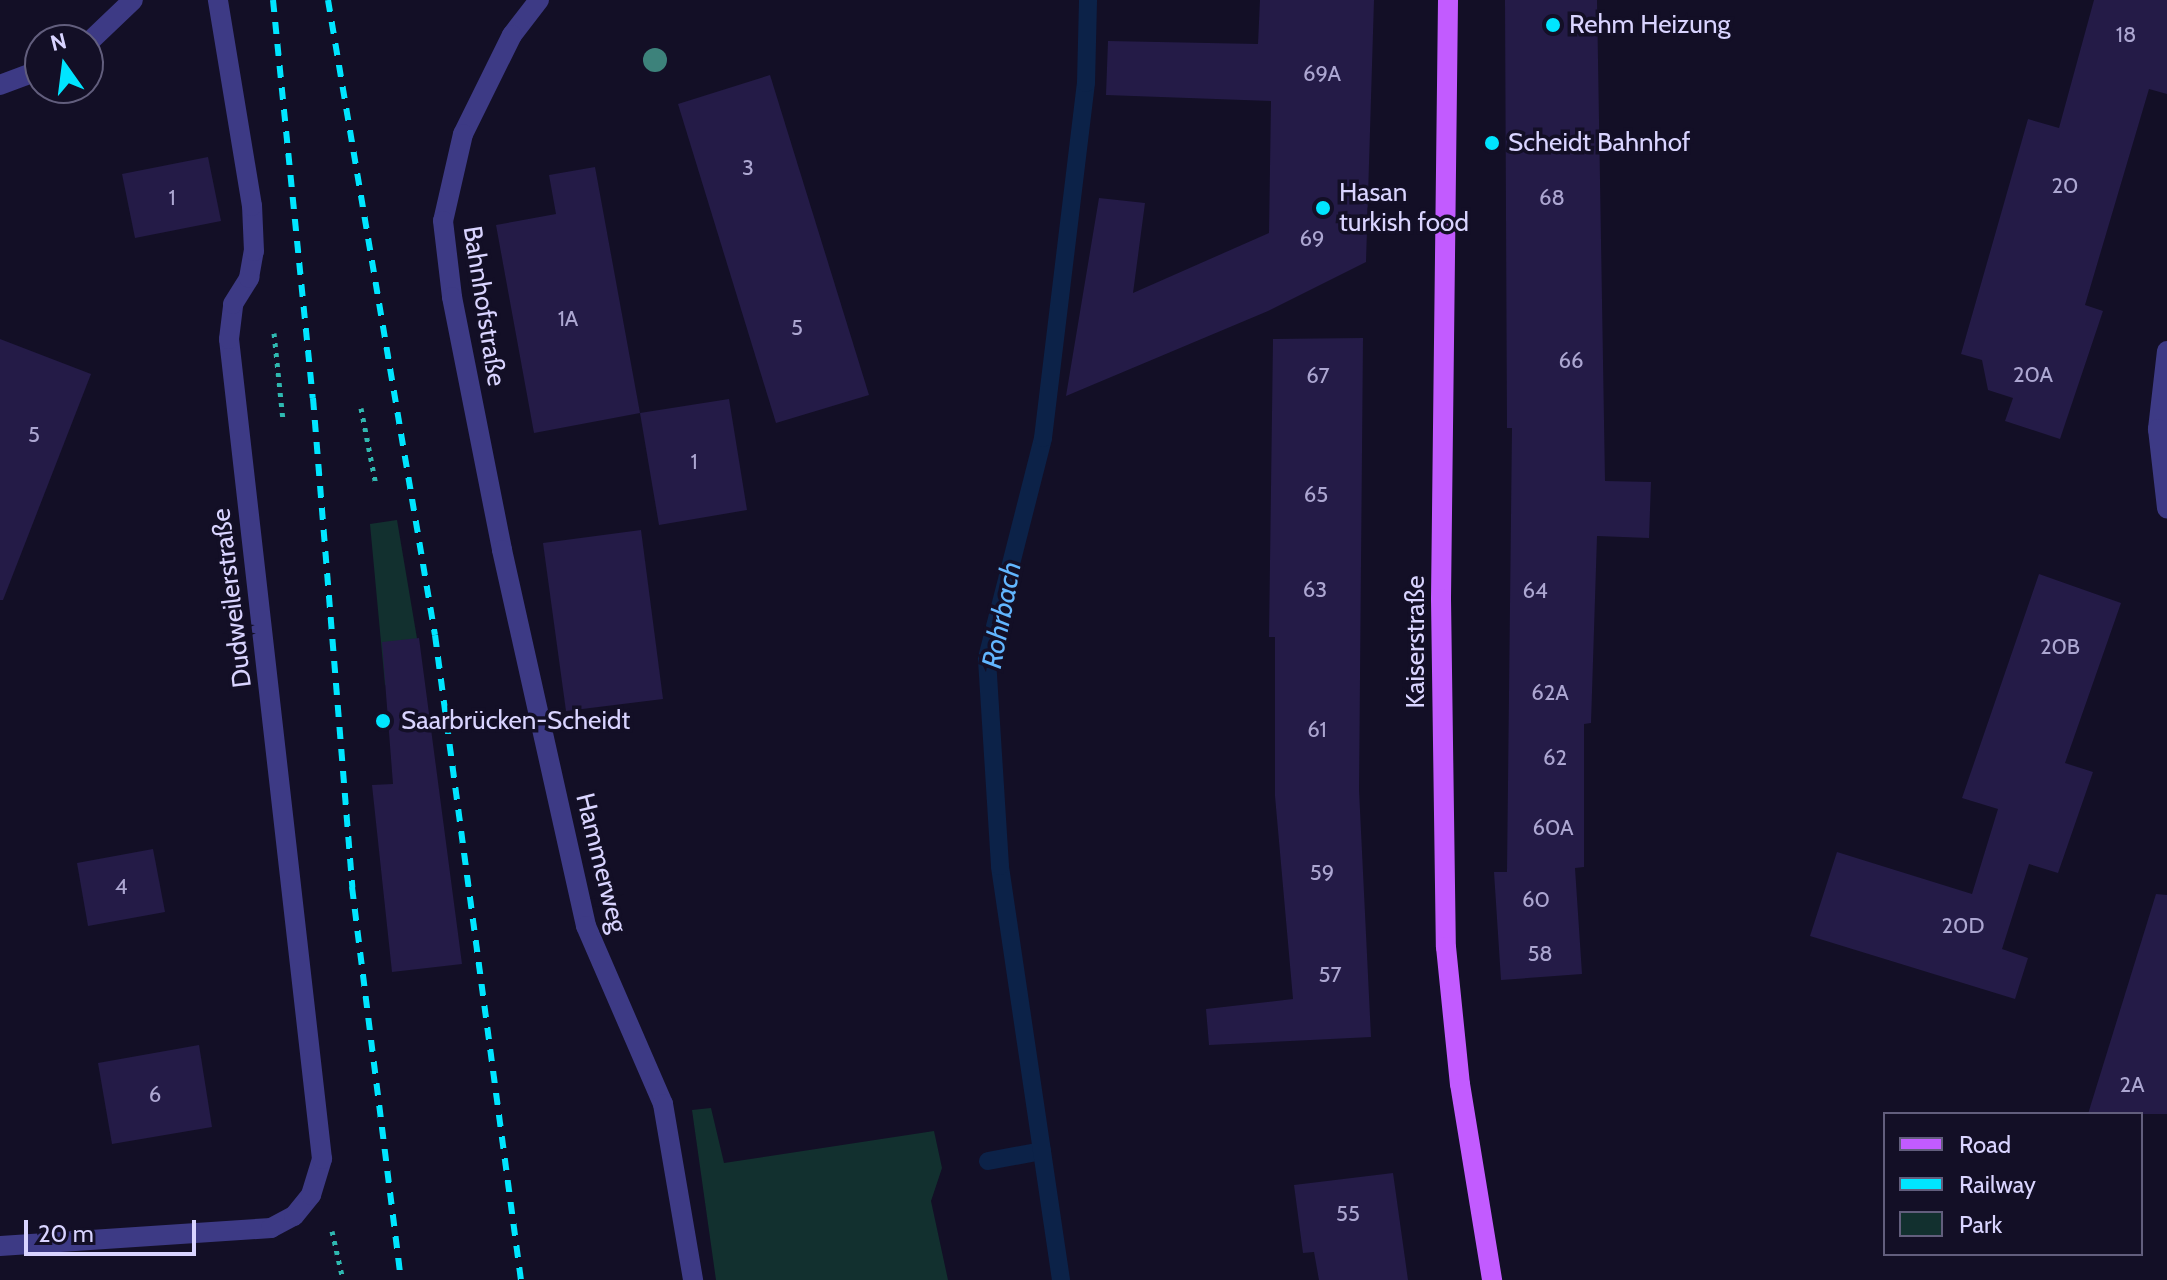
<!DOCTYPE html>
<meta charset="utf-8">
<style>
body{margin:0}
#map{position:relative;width:2167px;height:1280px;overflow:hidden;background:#130f26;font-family:Cabin,sans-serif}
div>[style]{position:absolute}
.green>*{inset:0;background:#12302f}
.stream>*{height:18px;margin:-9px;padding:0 9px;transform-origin:9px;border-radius:9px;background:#0c2248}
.building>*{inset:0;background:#241b47}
.path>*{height:5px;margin-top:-2.5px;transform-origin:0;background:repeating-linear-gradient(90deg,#2fb8b0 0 4px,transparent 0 10px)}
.minor>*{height:20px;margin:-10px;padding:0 10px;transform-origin:10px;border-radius:10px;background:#3d3a85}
.major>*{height:20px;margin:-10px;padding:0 10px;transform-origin:10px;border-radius:10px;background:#c25bff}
.rail>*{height:6px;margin-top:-3px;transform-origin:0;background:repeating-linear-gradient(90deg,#00e5ff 0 12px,transparent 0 22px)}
.trees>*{width:24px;height:24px;margin:-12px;border-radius:50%;background:#3d827b}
.dots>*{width:22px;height:22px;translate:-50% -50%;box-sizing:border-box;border:4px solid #130f26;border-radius:50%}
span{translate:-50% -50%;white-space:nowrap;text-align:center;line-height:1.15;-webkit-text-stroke:7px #130f26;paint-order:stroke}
.number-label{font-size:22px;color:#aca6d1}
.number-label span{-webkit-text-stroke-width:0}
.poi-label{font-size:26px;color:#d9d4ff}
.left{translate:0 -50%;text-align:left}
.street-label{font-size:26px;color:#d9d4ff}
.water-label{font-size:28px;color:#62b6ff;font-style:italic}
.legend{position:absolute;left:1883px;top:1112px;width:260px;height:144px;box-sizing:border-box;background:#130f26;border:2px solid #625e7d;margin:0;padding:10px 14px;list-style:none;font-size:24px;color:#d9d4ff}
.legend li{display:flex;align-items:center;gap:16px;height:40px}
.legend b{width:40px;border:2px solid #625e7d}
.north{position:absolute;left:24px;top:24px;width:80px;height:80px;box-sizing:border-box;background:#130f26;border:2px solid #625e7d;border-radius:50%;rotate:346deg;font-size:22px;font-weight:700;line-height:32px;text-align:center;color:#d9d4ff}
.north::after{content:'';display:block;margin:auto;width:28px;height:36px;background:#00e5ff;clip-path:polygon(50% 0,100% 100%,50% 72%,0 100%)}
.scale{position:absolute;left:24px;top:1220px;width:172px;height:36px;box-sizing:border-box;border:4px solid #d9d4ff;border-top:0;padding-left:10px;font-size:24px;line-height:28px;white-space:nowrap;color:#d9d4ff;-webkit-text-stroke:6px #130f26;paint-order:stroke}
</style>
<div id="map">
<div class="green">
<i style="clip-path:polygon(397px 520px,424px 680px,385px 685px,370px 524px)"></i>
<i style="clip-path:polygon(711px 1108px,724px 1163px,934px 1131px,942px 1168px,931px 1201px,948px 1280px,716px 1280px,692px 1110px)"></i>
</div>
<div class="stream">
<i style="left:988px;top:1161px;width:55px;rotate:-10.5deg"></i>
<i style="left:1061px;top:1280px;width:418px;rotate:-98.4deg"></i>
<i style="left:1000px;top:866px;width:208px;rotate:-93.6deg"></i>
<i style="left:987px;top:658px;width:227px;rotate:-75.7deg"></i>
<i style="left:1043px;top:438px;width:358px;rotate:-83.1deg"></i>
<i style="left:1086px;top:83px;width:83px;rotate:-88.6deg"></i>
</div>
<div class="building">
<i style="clip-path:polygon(1260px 0,1374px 0,1366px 262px,1268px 311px,1066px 396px,1099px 198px,1145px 203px,1133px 293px,1269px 233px,1271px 101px,1106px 95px,1108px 41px,1258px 44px)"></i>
<i style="clip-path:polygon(1505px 0,1597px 0,1605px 481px,1651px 482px,1649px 538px,1597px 536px,1591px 723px,1584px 724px,1584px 867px,1575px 868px,1582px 974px,1501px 980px,1494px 872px,1507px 872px,1512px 428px,1507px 428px)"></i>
<i style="clip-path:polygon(2094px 0,2167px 0,2167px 94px,2149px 89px,2085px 305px,2103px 311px,2060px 439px,2005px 421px,2013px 398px,1988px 390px,1982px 360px,1961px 354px,2028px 119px,2059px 128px)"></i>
<i style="clip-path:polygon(770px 75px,869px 395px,776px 423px,678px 104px)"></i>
<i style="clip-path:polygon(208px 157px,221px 221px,135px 238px,122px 174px)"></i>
<i style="clip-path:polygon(595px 167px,640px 413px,534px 433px,496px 225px,556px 214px,549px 175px)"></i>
<i style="clip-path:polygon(1363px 338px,1359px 790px,1371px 1037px,1209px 1045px,1206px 1009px,1293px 999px,1275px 796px,1275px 637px,1269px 637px,1273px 339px)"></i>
<i style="clip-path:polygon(0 339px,91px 374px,3px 600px,0 600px)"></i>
<i style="clip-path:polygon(729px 399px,747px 510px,659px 525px,640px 413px)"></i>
<i style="clip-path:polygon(641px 530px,663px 699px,566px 711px,543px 543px)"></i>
<i style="clip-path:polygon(2039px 574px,2121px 603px,2065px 763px,2093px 772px,2058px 873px,2029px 864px,2002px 949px,2028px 958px,2015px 999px,1810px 936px,1837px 852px,1972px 894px,1998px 809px,1962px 798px)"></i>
<i style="clip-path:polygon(419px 638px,462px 964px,392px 972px,372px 785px,393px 784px,382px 642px)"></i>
<i style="clip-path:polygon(153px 849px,165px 912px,88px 926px,77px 863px)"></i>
<i style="clip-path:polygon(2156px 894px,2167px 895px,2167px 1114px,2088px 1114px)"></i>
<i style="clip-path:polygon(199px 1045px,212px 1127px,112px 1144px,98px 1063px)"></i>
<i style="clip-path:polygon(1393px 1173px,1408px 1280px,1319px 1280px,1314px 1252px,1303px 1253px,1294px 1185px)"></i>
</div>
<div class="path">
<i style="left:274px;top:333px;width:87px;rotate:84.1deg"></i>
<i style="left:361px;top:408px;width:78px;rotate:79deg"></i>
<i style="left:332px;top:1231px;width:50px;rotate:77.3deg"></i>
</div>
<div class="minor">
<i style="left:539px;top:0;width:44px;rotate:127.6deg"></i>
<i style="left:512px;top:35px;width:110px;rotate:116.3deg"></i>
<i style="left:463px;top:134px;width:89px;rotate:102.9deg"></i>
<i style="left:443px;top:221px;width:77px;rotate:83.2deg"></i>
<i style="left:452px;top:297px;width:258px;rotate:78.8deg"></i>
<i style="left:502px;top:550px;width:385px;rotate:77.4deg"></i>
<i style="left:586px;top:926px;width:194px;rotate:66.6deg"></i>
<i style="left:663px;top:1104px;width:179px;rotate:80.3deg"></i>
<i style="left:88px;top:43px;width:62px;rotate:-43.7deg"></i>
<i style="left:0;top:85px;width:43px;rotate:-20.6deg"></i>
<i style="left:2167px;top:351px;width:79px;rotate:96.6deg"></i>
<i style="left:2158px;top:429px;width:80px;rotate:83.5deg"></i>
<i style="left:0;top:1246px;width:272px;rotate:-3.8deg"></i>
<i style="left:271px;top:1228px;width:26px;rotate:-28deg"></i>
<i style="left:294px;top:1216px;width:27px;rotate:-51deg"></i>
<i style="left:311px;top:1195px;width:38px;rotate:-73deg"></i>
<i style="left:322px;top:1159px;width:825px;rotate:-96.47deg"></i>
<i style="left:229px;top:339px;width:35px;rotate:-83deg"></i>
<i style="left:233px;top:304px;width:31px;rotate:-58deg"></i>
<i style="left:249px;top:278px;width:27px;rotate:-80deg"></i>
<i style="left:254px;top:251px;width:45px;rotate:-92.5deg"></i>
<i style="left:252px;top:206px;width:209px;rotate:-99.4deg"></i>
</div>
<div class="major">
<i style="left:1448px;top:0;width:599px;rotate:90.67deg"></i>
<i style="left:1441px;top:599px;width:348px;rotate:89.2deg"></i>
<i style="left:1446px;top:947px;width:138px;rotate:84.2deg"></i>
<i style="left:1460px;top:1084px;width:199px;rotate:80.7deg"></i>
</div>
<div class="rail">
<i style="left:273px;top:0;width:400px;rotate:84.3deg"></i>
<i style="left:313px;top:398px;width:491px;rotate:85.4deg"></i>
<i style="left:352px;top:887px;width:396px;rotate:82.9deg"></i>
<i style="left:328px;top:0;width:644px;rotate:80.44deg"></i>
<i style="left:435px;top:635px;width:651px;rotate:82.41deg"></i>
</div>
<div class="trees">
<i style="left:655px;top:60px"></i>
</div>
<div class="dots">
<i style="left:1553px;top:25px;background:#00e5ff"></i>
<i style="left:1492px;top:143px;background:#00e5ff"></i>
<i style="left:1323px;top:208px;background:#00e5ff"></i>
<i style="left:383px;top:721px;background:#00e5ff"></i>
</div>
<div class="number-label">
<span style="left:2126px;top:35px">18</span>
<span style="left:1322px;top:74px">69A</span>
<span style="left:748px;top:168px">3</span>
<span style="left:2065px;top:186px">20</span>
<span style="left:172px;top:198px">1</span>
<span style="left:1552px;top:198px">68</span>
<span style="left:1312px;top:239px">69</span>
<span style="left:568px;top:319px">1A</span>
<span style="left:797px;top:328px">5</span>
<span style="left:1571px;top:361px">66</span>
<span style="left:2033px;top:375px">20A</span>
<span style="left:1318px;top:376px">67</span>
<span style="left:34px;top:435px">5</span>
<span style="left:694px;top:462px">1</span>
<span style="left:1316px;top:495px">65</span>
<span style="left:1315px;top:590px">63</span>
<span style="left:1535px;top:591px">64</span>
<span style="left:2060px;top:647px">20B</span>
<span style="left:1550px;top:693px">62A</span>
<span style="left:1317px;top:730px">61</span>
<span style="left:1555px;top:758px">62</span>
<span style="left:1553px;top:828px">60A</span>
<span style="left:1322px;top:873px">59</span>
<span style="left:121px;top:887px">4</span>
<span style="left:1536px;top:900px">60</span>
<span style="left:1963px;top:926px">20D</span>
<span style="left:1540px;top:954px">58</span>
<span style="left:1330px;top:975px">57</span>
<span style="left:2132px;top:1085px">2A</span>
<span style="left:155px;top:1095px">6</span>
<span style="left:1348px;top:1214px">55</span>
</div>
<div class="poi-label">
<span class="left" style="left:1569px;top:25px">Rehm Heizung</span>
<span class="left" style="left:1508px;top:143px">Scheidt Bahnhof</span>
<span class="left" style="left:1339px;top:208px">Hasan<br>turkish food</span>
<span class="left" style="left:401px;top:721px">Saarbrücken-Scheidt</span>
</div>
<div class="street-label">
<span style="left:484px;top:306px;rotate:81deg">Bahnhofstraße</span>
<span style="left:232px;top:598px;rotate:-97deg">Dudweilerstraße</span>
<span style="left:1416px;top:642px;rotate:-90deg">Kaiserstraße</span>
<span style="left:601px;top:863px;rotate:76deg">Hammerweg</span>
</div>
<div class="water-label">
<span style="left:1001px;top:615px;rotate:-79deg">Rohrbach</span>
</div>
<ul class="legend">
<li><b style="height:10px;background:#c25bff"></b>Road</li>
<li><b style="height:10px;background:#00e5ff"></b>Railway</li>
<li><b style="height:22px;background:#12302f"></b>Park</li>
</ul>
<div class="north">N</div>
<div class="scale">20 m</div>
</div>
